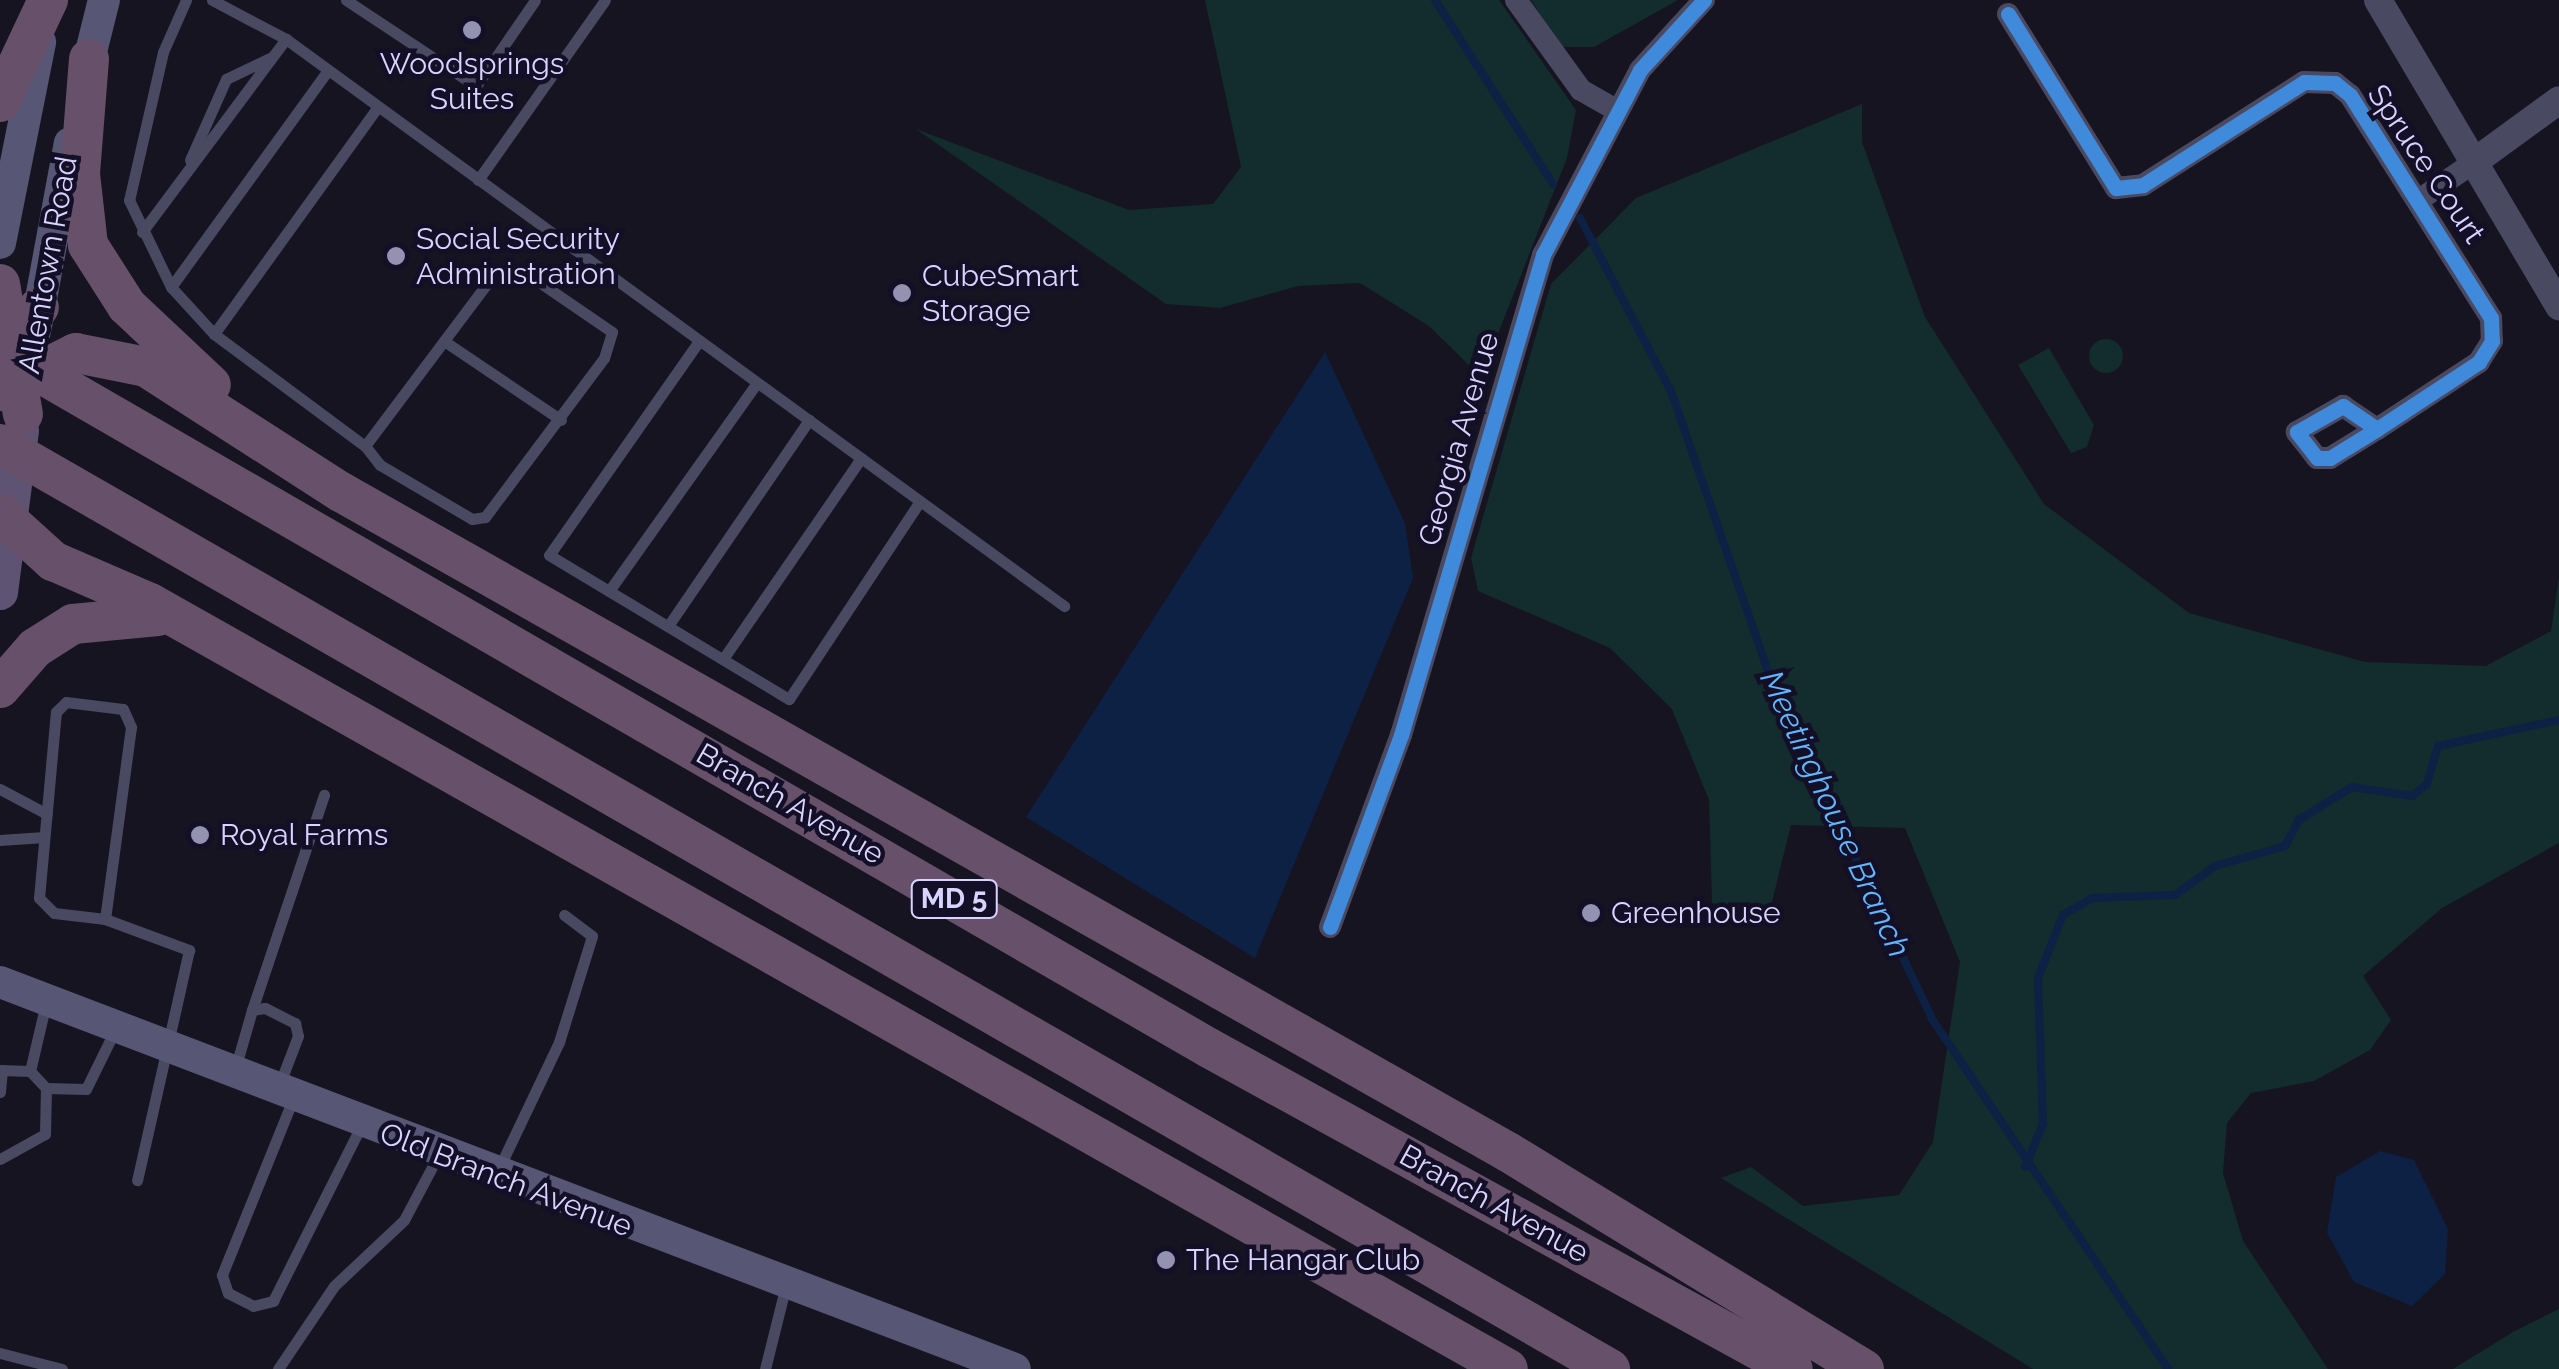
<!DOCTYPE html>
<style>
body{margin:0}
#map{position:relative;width:2559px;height:1369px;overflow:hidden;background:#161421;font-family:Raleway,sans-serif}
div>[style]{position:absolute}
.green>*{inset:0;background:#132c2d}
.round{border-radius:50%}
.water>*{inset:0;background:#0d2144}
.stream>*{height:8px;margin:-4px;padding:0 4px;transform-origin:4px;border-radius:4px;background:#0d2144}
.service>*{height:11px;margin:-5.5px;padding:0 5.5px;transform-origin:5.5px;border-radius:5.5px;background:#4a4962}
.minor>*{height:22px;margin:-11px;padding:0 11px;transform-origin:11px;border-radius:11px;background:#4a4962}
.tertiary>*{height:28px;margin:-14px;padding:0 14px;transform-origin:14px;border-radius:14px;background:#4a4962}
.secondary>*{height:32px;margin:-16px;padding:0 16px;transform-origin:16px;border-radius:16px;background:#575674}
.primary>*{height:35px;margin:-17.5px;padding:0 17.5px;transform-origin:17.5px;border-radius:17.5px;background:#5e5373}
.motorway>*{height:40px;margin:-20px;padding:0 20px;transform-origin:20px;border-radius:20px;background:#67516a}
.cycleway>*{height:15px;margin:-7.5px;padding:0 7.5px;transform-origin:7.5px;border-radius:7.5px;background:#408adc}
.dots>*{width:28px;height:28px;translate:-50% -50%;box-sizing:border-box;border:5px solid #130f26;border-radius:50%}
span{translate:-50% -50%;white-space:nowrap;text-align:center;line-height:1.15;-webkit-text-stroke:9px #130f26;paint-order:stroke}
.shield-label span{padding:2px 8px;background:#130f26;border:2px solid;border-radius:8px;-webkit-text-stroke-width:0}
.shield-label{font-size:28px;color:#d9d4ff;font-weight:700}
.poi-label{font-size:30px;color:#d9d4ff}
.left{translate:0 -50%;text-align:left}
.street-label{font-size:30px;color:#d9d4ff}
.water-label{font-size:32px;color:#62b6ff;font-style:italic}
</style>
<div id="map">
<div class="green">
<i style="clip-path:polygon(1205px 0,1499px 0,1576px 110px,1567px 158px,1481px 377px,1429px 326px,1360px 283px,1298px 286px,1220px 308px,1166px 304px,916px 129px,1129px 210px,1213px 204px,1241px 167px)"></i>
<i style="clip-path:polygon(1531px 0,1678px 0,1594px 47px,1560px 47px)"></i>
<i style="clip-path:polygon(1862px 104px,1862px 142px,1925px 317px,2044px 504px,2189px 613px,2365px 662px,2486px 666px,2551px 631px,2559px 577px,2559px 843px,2442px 908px,2363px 976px,2391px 1020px,2370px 1050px,2314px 1081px,2251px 1093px,2227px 1123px,2223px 1173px,2243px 1241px,2328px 1369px,2033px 1369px,1721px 1178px,1751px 1167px,1803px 1206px,1899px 1195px,1933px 1142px,1960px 962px,1905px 828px,1791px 825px,1769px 914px,1712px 903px,1709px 800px,1672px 709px,1610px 648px,1478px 591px,1471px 558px,1551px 284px,1636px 198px)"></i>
<i class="round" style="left:2089px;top:339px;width:34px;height:34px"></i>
<i style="clip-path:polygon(2049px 348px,2094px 425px,2087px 447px,2071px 453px,2018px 365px)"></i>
<i style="clip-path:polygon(2559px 1309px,2559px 1369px,2453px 1369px,2513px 1332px)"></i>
</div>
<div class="water">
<i style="clip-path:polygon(1325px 352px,1405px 523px,1413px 578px,1255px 958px,1026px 817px)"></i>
<i style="clip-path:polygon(2380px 1151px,2414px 1160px,2448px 1229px,2445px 1274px,2412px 1306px,2354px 1282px,2327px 1233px,2336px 1177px)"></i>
</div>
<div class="stream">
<i style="left:1435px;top:0;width:219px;rotate:57.3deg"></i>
<i style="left:1580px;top:218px;width:195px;rotate:62.3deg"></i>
<i style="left:1671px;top:391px;width:309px;rotate:70.9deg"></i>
<i style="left:1772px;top:683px;width:372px;rotate:64.5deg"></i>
<i style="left:1932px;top:1019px;width:422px;rotate:56deg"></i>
<i style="left:2025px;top:1167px;width:47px;rotate:-67.3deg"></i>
<i style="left:2043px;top:1124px;width:146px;rotate:-92deg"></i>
<i style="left:2038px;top:978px;width:68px;rotate:-68.4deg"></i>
<i style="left:2063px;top:915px;width:34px;rotate:-30deg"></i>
<i style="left:2092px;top:898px;width:83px;rotate:-2.1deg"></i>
<i style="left:2175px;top:895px;width:49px;rotate:-35.9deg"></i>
<i style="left:2215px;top:866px;width:73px;rotate:-15.9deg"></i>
<i style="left:2285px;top:846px;width:30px;rotate:-62deg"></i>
<i style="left:2299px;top:820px;width:62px;rotate:-31.9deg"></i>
<i style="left:2352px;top:787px;width:61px;rotate:8.5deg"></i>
<i style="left:2412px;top:796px;width:19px;rotate:-39deg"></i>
<i style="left:2427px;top:784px;width:40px;rotate:-74deg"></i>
<i style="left:2438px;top:746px;width:124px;rotate:-12.1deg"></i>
</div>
<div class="service">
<i style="left:186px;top:0;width:57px;rotate:113.9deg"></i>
<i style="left:163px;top:52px;width:152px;rotate:102.9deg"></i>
<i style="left:129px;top:200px;width:97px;rotate:64.2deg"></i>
<i style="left:171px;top:287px;width:64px;rotate:47.5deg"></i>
<i style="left:214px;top:334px;width:188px;rotate:36.6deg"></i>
<i style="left:365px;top:446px;width:221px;rotate:-53.1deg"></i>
<i style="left:498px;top:269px;width:25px;rotate:5deg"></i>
<i style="left:523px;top:271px;width:108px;rotate:34.4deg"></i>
<i style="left:612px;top:332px;width:27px;rotate:107deg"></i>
<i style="left:604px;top:358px;width:199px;rotate:126.8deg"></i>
<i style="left:485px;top:517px;width:13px;rotate:171deg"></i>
<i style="left:472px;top:519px;width:107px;rotate:-149.6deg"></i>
<i style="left:380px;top:465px;width:24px;rotate:-128deg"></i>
<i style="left:212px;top:0;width:84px;rotate:27.8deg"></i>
<i style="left:286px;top:39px;width:963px;rotate:36.08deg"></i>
<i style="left:346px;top:0;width:156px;rotate:33.5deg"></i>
<i style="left:476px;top:86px;width:104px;rotate:-55.5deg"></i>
<i style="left:190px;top:160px;width:89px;rotate:-66deg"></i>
<i style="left:226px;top:79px;width:51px;rotate:-25.6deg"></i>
<i style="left:478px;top:180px;width:220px;rotate:-54.8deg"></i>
<i style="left:142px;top:232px;width:241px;rotate:-53.3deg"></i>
<i style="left:171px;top:287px;width:268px;rotate:-54.1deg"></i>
<i style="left:214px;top:334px;width:280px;rotate:-54.2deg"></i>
<i style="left:444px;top:341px;width:141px;rotate:34deg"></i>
<i style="left:699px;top:341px;width:261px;rotate:125deg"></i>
<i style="left:549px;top:555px;width:280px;rotate:31deg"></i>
<i style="left:789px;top:699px;width:237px;rotate:-56.5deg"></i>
<i style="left:609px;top:591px;width:255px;rotate:-54.6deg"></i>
<i style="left:668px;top:626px;width:250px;rotate:-55.6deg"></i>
<i style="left:723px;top:659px;width:244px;rotate:-55.5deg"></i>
<i style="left:0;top:789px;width:53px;rotate:28deg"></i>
<i style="left:0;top:840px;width:44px;rotate:-3.9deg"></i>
<i style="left:105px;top:919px;width:51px;rotate:-173.3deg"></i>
<i style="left:54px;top:913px;width:21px;rotate:-135deg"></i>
<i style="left:39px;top:898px;width:187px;rotate:-84.8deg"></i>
<i style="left:56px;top:712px;width:14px;rotate:-45deg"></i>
<i style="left:66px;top:702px;width:57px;rotate:7deg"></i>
<i style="left:123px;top:709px;width:20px;rotate:66deg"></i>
<i style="left:131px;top:727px;width:194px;rotate:97.7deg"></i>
<i style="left:105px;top:919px;width:90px;rotate:20.3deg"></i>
<i style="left:189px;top:950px;width:236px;rotate:102.7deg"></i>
<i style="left:252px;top:1010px;width:227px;rotate:-71.5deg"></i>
<i style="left:235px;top:1069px;width:61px;rotate:-73.9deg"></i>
<i style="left:252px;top:1010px;width:13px;rotate:-9deg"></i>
<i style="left:265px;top:1008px;width:34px;rotate:27deg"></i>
<i style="left:295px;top:1023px;width:13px;rotate:77deg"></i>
<i style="left:298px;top:1036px;width:50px;rotate:111deg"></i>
<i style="left:0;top:1070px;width:30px;rotate:2deg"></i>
<i style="left:30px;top:1071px;width:70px;rotate:-76.8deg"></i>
<i style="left:30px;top:1071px;width:23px;rotate:47deg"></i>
<i style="left:46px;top:1088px;width:40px;rotate:1.4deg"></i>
<i style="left:86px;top:1089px;width:66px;rotate:-63.8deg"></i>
<i style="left:0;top:1092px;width:22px;rotate:-85deg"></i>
<i style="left:293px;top:1099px;width:190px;rotate:112deg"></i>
<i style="left:222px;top:1275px;width:19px;rotate:72deg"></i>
<i style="left:228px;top:1293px;width:28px;rotate:27deg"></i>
<i style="left:253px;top:1306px;width:21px;rotate:-14deg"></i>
<i style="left:273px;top:1301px;width:198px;rotate:-63.3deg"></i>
<i style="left:0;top:1159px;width:51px;rotate:-29.1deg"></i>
<i style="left:45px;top:1134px;width:46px;rotate:-88.8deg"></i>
<i style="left:499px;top:1168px;width:140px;rotate:-64.5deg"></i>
<i style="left:559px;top:1042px;width:111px;rotate:-72.7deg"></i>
<i style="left:592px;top:936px;width:35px;rotate:-143deg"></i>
<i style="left:0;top:1353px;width:64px;rotate:14.5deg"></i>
<i style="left:278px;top:1369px;width:100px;rotate:-56deg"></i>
<i style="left:334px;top:1286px;width:96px;rotate:-43.3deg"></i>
<i style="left:404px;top:1220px;width:75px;rotate:-62.1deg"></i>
<i style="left:765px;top:1369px;width:87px;rotate:-76deg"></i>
</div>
<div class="minor">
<i style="left:1516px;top:0;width:111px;rotate:54.2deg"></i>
<i style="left:1581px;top:90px;width:40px;rotate:29.7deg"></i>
<i style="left:2008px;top:14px;width:205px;rotate:58.2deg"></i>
<i style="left:2116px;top:188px;width:27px;rotate:-6deg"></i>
<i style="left:2143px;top:185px;width:191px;rotate:-32.6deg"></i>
<i style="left:2304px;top:82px;width:31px;rotate:2deg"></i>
<i style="left:2335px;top:83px;width:19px;rotate:39deg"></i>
<i style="left:2350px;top:95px;width:264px;rotate:57.7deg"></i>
<i style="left:2491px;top:318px;width:23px;rotate:88deg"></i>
<i style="left:2492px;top:341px;width:25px;rotate:122deg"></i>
<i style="left:2479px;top:362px;width:122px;rotate:146.7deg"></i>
<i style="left:2377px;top:429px;width:55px;rotate:148.3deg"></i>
<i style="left:2330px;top:458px;width:13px;rotate:180deg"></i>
<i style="left:2317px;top:458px;width:33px;rotate:-128deg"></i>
<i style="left:2297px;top:432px;width:53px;rotate:-29.5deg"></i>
<i style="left:2343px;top:406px;width:41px;rotate:34.1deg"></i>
<i style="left:2419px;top:200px;width:62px;rotate:-34.5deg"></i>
<i style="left:1330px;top:927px;width:205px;rotate:-69.7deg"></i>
<i style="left:1401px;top:735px;width:501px;rotate:-73.52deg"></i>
<i style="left:1543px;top:255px;width:209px;rotate:-62.3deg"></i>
<i style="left:1640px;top:70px;width:95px;rotate:-47.6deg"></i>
</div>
<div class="tertiary">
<i style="left:2378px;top:0;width:356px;rotate:59.4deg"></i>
<i style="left:2470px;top:165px;width:110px;rotate:-36.1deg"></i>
</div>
<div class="secondary">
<i style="left:84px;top:80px;width:82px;rotate:-76deg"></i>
<i style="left:0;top:243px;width:205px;rotate:-78.7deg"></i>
<i style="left:35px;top:331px;width:191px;rotate:-79.5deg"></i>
<i style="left:0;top:982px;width:1086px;rotate:20.87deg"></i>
</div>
<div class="primary">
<i style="left:0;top:592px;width:163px;rotate:-82.6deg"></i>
</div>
<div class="motorway">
<i style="left:89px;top:59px;width:115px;rotate:94.5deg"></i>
<i style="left:80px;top:174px;width:71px;rotate:83.6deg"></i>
<i style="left:88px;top:245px;width:72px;rotate:57.4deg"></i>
<i style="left:127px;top:306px;width:115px;rotate:43.2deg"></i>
<i style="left:0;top:102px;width:113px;rotate:-64.8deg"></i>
<i style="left:0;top:284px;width:132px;rotate:80deg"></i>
<i style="left:0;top:350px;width:1396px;rotate:30deg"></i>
<i style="left:1209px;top:1048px;width:666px;rotate:28.8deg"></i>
<i style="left:3px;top:359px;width:63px;rotate:-55.3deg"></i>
<i style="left:0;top:391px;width:85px;rotate:-26.6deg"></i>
<i style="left:76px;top:353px;width:71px;rotate:11.3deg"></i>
<i style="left:146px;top:367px;width:232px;rotate:32.7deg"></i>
<i style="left:341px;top:492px;width:1341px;rotate:29.49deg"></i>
<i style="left:1508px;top:1152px;width:417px;rotate:31.4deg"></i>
<i style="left:0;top:444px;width:1857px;rotate:29.88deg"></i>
<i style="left:0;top:513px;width:72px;rotate:42.2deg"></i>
<i style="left:53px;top:561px;width:106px;rotate:23.4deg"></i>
<i style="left:150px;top:603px;width:1559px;rotate:29.43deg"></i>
<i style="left:0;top:688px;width:53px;rotate:-48.8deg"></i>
<i style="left:35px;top:648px;width:45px;rotate:-32.3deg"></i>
<i style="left:73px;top:624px;width:85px;rotate:-5.4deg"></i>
</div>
<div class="cycleway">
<i style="left:2008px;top:14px;width:205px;rotate:58.2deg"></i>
<i style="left:2116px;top:188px;width:27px;rotate:-6deg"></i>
<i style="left:2143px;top:185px;width:191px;rotate:-32.6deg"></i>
<i style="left:2304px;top:82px;width:31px;rotate:2deg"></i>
<i style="left:2335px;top:83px;width:19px;rotate:39deg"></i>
<i style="left:2350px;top:95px;width:264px;rotate:57.7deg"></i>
<i style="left:2491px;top:318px;width:23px;rotate:88deg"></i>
<i style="left:2492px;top:341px;width:25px;rotate:122deg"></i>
<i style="left:2479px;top:362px;width:122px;rotate:146.7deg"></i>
<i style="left:2377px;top:429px;width:55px;rotate:148.3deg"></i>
<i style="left:2330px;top:458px;width:13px;rotate:180deg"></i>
<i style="left:2317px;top:458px;width:33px;rotate:-128deg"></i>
<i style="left:2297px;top:432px;width:53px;rotate:-29.5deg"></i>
<i style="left:2343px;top:406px;width:41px;rotate:34.1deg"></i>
<i style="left:1330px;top:927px;width:205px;rotate:-69.7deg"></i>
<i style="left:1401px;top:735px;width:501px;rotate:-73.52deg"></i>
<i style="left:1543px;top:255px;width:209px;rotate:-62.3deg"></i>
<i style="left:1640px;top:70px;width:95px;rotate:-47.6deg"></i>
</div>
<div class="dots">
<i style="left:472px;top:30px;background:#9591b1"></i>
<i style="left:396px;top:256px;background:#9591b1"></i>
<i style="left:902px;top:293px;background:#9591b1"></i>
<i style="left:200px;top:835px;background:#9591b1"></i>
<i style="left:1591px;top:913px;background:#9591b1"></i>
<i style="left:1166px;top:1260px;background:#9591b1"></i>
</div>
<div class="shield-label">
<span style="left:954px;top:899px">MD 5</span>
</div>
<div class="poi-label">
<span style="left:472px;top:81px">Woodsprings<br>Suites</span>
<span class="left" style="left:416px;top:256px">Social Security<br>Administration</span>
<span class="left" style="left:922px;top:293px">CubeSmart<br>Storage</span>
<span class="left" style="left:220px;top:835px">Royal Farms</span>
<span class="left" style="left:1611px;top:913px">Greenhouse</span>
<span class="left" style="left:1186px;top:1260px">The Hangar Club</span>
</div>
<div class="street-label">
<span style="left:2426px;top:164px;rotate:56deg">Spruce Court</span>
<span style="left:48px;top:265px;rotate:-80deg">Allentown Road</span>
<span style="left:1459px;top:439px;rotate:-74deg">Georgia Avenue</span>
<span style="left:790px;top:804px;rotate:30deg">Branch Avenue</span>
<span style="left:506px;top:1180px;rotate:21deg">Old Branch Avenue</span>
<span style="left:1494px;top:1204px;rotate:29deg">Branch Avenue</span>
</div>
<div class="water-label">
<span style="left:1835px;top:814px;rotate:65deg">Meetinghouse Branch</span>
</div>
</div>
